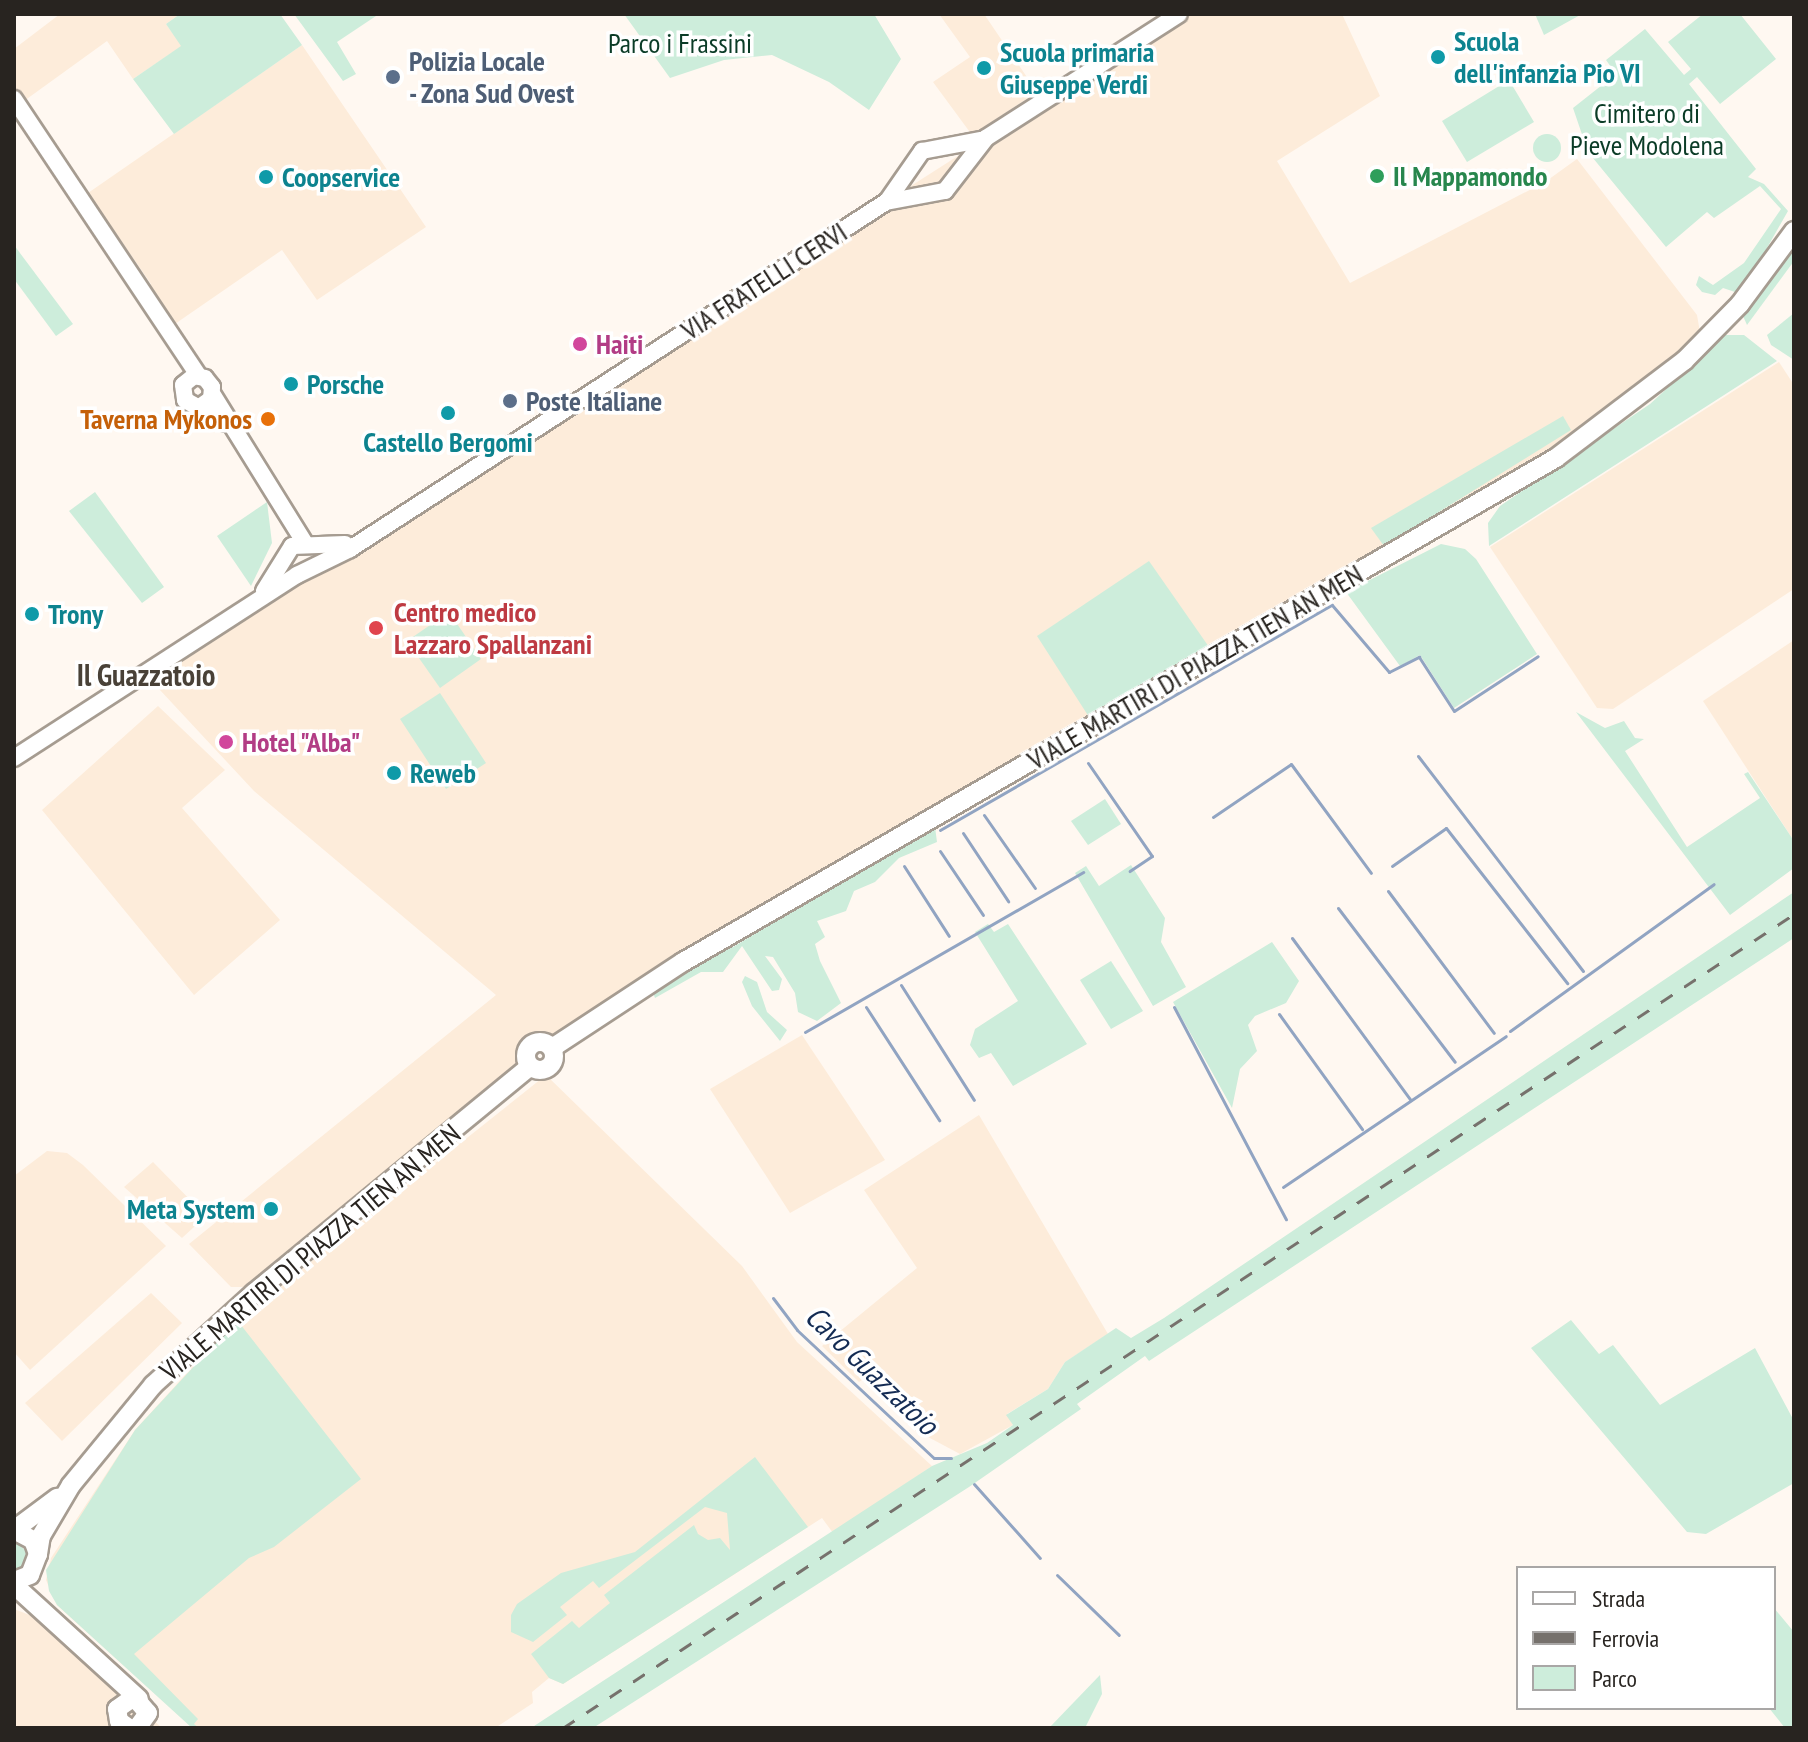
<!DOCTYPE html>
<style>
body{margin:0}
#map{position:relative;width:1808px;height:1742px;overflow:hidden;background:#fff8f1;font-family:"PT Sans Narrow",sans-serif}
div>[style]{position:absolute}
.built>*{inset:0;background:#fdecda}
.green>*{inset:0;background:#cdeddb}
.round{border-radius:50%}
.stream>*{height:3px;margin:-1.5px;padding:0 1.5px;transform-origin:1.5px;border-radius:1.5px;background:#91a4c2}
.roads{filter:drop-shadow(2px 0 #a69c91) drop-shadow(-2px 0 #a69c91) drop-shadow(0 2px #a69c91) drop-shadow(0 -2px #a69c91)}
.secondary>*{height:16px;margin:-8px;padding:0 8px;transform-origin:8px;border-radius:8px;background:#fff}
.primary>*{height:18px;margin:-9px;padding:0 9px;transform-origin:9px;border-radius:9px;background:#fff}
.primary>.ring{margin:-9px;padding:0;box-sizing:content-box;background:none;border:18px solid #fff;border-radius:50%}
.rail>*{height:3px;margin-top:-1.5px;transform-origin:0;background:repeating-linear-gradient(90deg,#76716c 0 14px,transparent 0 28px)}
.dots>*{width:22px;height:22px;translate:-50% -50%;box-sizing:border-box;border:4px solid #fff;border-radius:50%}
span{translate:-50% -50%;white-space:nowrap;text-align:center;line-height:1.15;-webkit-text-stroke:7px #fff;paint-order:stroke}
.culture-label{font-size:28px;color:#0d838f;font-weight:700}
.left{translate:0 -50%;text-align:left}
.right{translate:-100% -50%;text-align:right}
.park-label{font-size:28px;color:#0b3c27}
.service-label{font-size:28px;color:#4e5e75;font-weight:700}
.leisure-label{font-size:28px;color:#27864d;font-weight:700}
.street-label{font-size:28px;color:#282420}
.hotel-label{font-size:28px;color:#b23c85;font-weight:700}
.food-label{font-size:28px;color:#c56008;font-weight:700}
.health-label{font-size:28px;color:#be3a42;font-weight:700}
.neighbourhood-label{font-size:30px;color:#494137;font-weight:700}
.water-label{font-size:30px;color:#132b53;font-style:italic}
.frame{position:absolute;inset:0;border:16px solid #282420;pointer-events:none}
.legend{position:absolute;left:1516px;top:1566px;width:260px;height:144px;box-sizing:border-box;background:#fff;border:2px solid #a9a7a6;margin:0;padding:10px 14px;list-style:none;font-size:24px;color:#282420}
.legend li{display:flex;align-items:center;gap:16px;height:40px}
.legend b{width:40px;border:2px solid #a9a7a6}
</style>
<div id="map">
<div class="built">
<i style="clip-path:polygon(60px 14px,180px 14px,166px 24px,182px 46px,133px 79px,107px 41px,24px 101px,14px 86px,14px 49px)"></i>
<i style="clip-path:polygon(939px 14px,984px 14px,1037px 92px,972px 135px,933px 82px,970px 57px)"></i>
<i style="clip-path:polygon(1180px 14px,1342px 14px,1380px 96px,1277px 161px,1350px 283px,1545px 182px,1577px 159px,1697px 315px,1701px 338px,1553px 452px,565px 1032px,257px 1287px,231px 1287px,189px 1244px,496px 995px,254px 791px,146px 675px)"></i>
<i style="clip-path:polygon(302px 45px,426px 227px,317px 300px,282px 250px,172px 326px,146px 288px,151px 284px,88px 193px)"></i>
<i style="clip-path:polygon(1779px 362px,1794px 385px,1794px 589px,1613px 709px,1597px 708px,1490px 547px)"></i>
<i style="clip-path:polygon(1794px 640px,1794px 841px,1703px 701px)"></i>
<i style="clip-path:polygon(158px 706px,225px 770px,182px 808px,280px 920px,194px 995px,42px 810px)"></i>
<i style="clip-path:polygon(802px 1035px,885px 1160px,790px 1213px,710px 1089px)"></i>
<i style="clip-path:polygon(546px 1075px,742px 1266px,797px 1342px,932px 1466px,833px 1533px,822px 1518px,563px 1684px,549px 1678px,532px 1692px,533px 1703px,495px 1728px,193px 1728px,57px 1605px,46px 1580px,51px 1558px,135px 1430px,228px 1328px)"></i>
<i style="clip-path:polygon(979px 1115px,1108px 1334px,1065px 1362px,1048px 1389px,1007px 1414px,1013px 1425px,960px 1454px,913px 1429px,870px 1374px,859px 1382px,822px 1346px,917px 1268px,864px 1190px)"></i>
<i style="clip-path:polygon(47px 1151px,67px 1153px,83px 1165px,166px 1246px,30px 1370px,14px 1352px,14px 1176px)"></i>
<i style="clip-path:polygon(153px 1162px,206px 1216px,182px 1238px,124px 1187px)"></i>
<i style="clip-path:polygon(151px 1293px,182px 1323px,62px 1441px,25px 1403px)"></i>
<i style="clip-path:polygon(14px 1609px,45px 1621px,162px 1728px,14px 1728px)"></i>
</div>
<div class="green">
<i style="clip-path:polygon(180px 14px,280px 14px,302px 45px,174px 134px,133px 79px,181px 46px,166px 24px)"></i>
<i style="clip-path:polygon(294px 14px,379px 14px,337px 42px,356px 74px,343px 81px)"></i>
<i style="clip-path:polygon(624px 14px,874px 14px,901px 59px,869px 110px,829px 82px,772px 55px,724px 60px,670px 78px)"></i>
<i style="clip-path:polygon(1535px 14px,1582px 14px,1544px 35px)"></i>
<i style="clip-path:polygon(1703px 14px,1740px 14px,1776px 59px,1720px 104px,1697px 77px,1689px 84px,1756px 169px,1748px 177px,1764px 184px,1788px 211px,1747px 283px,1735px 292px,1723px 288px,1715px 295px,1702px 292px,1696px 285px,1699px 276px,1713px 285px,1744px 263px,1781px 209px,1760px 186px,1714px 218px,1707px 212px,1666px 247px,1588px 152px,1573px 108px,1616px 74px,1606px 60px,1645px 29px,1684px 75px,1691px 69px,1668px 42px)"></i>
<i style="clip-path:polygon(1509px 80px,1534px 122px,1467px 162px,1442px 121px)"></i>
<i class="round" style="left:1533px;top:134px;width:28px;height:28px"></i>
<i style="clip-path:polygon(14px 245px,73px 324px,56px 336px,14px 279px)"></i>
<i style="clip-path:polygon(1794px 246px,1794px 261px,1747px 325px,1743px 316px)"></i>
<i style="clip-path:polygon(1794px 313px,1794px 360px,1771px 345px,1767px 335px)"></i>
<i style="clip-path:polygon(1725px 335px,1744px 335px,1777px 361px,1489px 546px,1488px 523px,1500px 506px,1650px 404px)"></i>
<i style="clip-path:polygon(1563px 416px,1571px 430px,1384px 546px,1371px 528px)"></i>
<i style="clip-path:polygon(95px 492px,164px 587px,142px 603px,69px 511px)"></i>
<i style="clip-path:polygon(267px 502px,272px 543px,251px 586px,217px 536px)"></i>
<i style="clip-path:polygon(1441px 544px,1465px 549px,1476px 559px,1537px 654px,1454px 708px,1420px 655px,1400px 666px,1346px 592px)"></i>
<i style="clip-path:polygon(1149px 561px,1209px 647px,1089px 717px,1037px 636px)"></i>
<i style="clip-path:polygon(449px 612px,481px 659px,440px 688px,407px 641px)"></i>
<i style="clip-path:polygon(440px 693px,486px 763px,446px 789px,400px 719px)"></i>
<i style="clip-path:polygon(1576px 712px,1605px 728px,1624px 721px,1635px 738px,1644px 739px,1625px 751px,1687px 847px,1760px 798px,1744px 774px,1748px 772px,1794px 841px,1794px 868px,1730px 915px)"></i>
<i style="clip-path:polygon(1105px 799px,1121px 824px,1088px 845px,1071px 821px)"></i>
<i style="clip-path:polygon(935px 827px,937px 842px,899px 858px,875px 882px,854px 891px,846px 911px,817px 921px,825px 937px,815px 944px,820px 961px,841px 1003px,817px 1021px,798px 1012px,795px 993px,773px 957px,765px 956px,782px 979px,779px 990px,772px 991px,742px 946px,723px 972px,701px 972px,655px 998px,652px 990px,726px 941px,733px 947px)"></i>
<i style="clip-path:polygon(1131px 865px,1165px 918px,1161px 942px,1186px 987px,1153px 1006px,1075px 873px,1086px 866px,1099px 886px)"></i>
<i style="clip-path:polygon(1794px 892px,1794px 938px,1149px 1361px,1145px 1356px,1077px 1404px,1081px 1409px,969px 1487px,593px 1728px,531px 1728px,932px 1466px,987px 1443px,1013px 1425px,1006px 1415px,1048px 1389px,1065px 1362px,1116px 1328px,1131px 1338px,1164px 1318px)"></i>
<i style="clip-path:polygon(988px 924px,994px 932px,1008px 924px,1087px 1044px,1013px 1086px,991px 1053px,979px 1058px,970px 1045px,975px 1029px,1018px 1001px,975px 932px)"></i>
<i style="clip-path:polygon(1272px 942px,1299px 981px,1286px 1003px,1255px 1016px,1248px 1025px,1257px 1051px,1240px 1069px,1232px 1108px,1173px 1002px)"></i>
<i style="clip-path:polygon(1111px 961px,1143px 1011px,1111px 1029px,1080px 980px)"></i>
<i style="clip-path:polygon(745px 976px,757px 982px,767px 1012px,787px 1030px,780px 1041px,752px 1006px,742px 982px)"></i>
<i style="clip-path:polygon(237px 1320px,361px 1479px,274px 1547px,249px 1558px,134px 1654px,198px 1719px,194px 1724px,199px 1728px,192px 1728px,57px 1605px,49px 1591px,46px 1570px,135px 1430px)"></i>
<i style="clip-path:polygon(1571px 1320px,1599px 1354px,1613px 1345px,1660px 1405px,1755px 1348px,1794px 1421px,1794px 1483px,1706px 1534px,1687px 1532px,1531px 1348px)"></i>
<i style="clip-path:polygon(755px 1457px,808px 1527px,563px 1684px,549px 1678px,531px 1654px,572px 1621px,579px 1628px,610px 1603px,604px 1595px,694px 1525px,698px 1534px,708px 1540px,720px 1538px,730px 1550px,727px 1513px,705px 1507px,599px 1588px,593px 1581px,560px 1607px,567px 1615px,533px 1642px,511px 1632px,511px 1615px,517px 1604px,561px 1573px,635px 1552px)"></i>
<i style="clip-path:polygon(14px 1538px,29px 1555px,26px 1566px,14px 1573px)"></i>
<i style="clip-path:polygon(1774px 1608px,1794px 1632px,1794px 1728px,1785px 1728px,1769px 1708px,1774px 1708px)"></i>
<i style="clip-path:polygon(1100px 1675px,1102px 1694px,1085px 1728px,1049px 1728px)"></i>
</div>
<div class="stream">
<i style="left:1418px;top:756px;width:271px;rotate:52.5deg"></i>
<i style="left:1088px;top:763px;width:113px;rotate:55.5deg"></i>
<i style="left:1152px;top:856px;width:27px;rotate:146deg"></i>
<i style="left:984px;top:815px;width:89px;rotate:55.1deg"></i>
<i style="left:1213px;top:817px;width:94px;rotate:-34.2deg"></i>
<i style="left:1291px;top:764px;width:135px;rotate:53.7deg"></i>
<i style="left:940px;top:830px;width:452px;rotate:-29.9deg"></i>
<i style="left:1332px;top:605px;width:88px;rotate:49.6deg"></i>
<i style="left:1389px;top:672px;width:34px;rotate:-27deg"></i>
<i style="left:1419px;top:657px;width:64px;rotate:57.1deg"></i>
<i style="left:1454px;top:711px;width:100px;rotate:-33.2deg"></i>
<i style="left:963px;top:833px;width:82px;rotate:56.5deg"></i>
<i style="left:940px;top:851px;width:77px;rotate:56.1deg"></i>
<i style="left:904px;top:866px;width:83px;rotate:57.3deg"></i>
<i style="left:1392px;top:866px;width:66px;rotate:-35.1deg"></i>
<i style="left:1446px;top:828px;width:197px;rotate:52deg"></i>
<i style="left:1388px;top:891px;width:177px;rotate:53.3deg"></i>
<i style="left:1338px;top:908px;width:193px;rotate:52.8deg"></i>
<i style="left:1292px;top:938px;width:200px;rotate:53.8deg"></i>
<i style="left:901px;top:985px;width:136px;rotate:57.6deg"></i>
<i style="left:866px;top:1007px;width:135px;rotate:57.1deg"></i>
<i style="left:1174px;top:1007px;width:240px;rotate:62.2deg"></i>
<i style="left:1279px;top:1014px;width:142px;rotate:54.2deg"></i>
<i style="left:1510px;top:1031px;width:251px;rotate:-35.8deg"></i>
<i style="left:805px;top:1032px;width:321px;rotate:-29.9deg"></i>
<i style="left:1283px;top:1187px;width:269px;rotate:-34.1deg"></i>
<i style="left:773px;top:1298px;width:40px;rotate:53deg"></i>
<i style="left:797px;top:1330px;width:187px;rotate:43.1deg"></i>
<i style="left:934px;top:1458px;width:17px"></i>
<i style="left:974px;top:1484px;width:99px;rotate:48.3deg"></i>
<i style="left:1057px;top:1575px;width:86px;rotate:44.1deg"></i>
</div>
<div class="roads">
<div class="secondary">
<i style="left:14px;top:99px;width:333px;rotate:56.3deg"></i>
<i style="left:888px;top:200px;width:60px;rotate:-55.2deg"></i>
<i style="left:922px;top:151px;width:60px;rotate:-10.6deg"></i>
<i style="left:213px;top:395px;width:176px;rotate:58.2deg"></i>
<i style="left:201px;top:406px;width:12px;rotate:-35deg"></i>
<i style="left:211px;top:399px;width:12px;rotate:-85deg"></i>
<i style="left:212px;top:387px;width:11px;rotate:-128deg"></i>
<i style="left:205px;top:378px;width:11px;rotate:-170deg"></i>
<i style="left:194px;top:376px;width:14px;rotate:141deg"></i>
<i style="left:183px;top:385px;width:15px;rotate:82deg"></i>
<i style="left:185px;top:400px;width:47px;rotate:29.3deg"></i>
<i style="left:264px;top:591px;width:53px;rotate:-58.1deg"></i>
<i style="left:292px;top:546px;width:53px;rotate:-2.2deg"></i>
<i style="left:14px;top:758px;width:337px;rotate:-32.9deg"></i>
<i style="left:297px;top:575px;width:59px;rotate:-26.1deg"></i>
<i style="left:350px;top:549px;width:639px;rotate:-32.92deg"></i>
<i style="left:886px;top:202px;width:60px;rotate:-10.6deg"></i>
<i style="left:945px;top:191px;width:67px;rotate:-52.3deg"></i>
<i style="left:986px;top:138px;width:229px;rotate:-32.7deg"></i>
</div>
<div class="primary">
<i class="ring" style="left:526px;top:1042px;width:10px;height:10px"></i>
<i style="left:552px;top:1048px;width:157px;rotate:-33.3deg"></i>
<i style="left:683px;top:962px;width:1008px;rotate:-30deg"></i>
<i style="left:1556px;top:458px;width:161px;rotate:-37.2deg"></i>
<i style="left:1684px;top:361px;width:80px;rotate:-45.5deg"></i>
<i style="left:1740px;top:304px;width:91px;rotate:-53.5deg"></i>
<i style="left:14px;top:1530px;width:21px;rotate:28deg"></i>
<i style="left:33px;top:1540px;width:15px;rotate:70deg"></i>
<i style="left:38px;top:1554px;width:22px;rotate:111deg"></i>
<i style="left:30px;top:1575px;width:17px;rotate:159deg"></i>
<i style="left:14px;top:1530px;width:54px;rotate:-36.7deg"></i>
<i style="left:38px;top:1554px;width:18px;rotate:-81deg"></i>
<i style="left:41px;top:1536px;width:59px;rotate:-59.5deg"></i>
<i style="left:71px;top:1485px;width:129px;rotate:-50.6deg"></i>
<i style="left:153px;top:1385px;width:137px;rotate:-42.3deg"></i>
<i style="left:254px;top:1293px;width:357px;rotate:-39.4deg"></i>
<i style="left:14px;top:1585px;width:169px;rotate:42.4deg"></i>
<i style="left:129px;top:1728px;width:12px;rotate:-145deg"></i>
<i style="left:119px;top:1721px;width:12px;rotate:-99deg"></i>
<i style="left:117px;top:1709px;width:21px;rotate:-35deg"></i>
<i style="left:134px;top:1697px;width:21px;rotate:49deg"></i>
<i style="left:148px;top:1713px;width:19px;rotate:126deg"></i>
</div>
</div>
<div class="rail">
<i style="left:563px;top:1728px;width:1476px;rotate:-33.47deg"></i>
</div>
<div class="dots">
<i style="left:1438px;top:57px;background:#0f9aa8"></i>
<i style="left:984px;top:68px;background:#0f9aa8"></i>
<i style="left:393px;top:77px;background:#5c6f8a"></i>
<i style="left:1377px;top:176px;background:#2e9e5b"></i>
<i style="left:266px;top:177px;background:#0f9aa8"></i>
<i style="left:580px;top:344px;background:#d1479c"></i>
<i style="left:291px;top:384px;background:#0f9aa8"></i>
<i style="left:510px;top:401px;background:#5c6f8a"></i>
<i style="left:448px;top:413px;background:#0f9aa8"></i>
<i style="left:268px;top:419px;background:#e8710a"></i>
<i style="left:32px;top:614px;background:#0f9aa8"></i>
<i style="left:376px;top:628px;background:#e0444e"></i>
<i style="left:226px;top:742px;background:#d1479c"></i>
<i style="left:394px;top:773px;background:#0f9aa8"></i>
<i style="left:271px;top:1209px;background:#0f9aa8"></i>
</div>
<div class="culture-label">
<span class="left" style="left:1454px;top:57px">Scuola<br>dell'infanzia Pio VI</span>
<span class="left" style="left:1000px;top:68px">Scuola primaria<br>Giuseppe Verdi</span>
<span class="left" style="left:282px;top:177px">Coopservice</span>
<span class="left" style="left:307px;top:384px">Porsche</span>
<span style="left:448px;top:442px">Castello Bergomi</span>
<span class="left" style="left:48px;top:614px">Trony</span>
<span class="left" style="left:410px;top:773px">Reweb</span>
<span class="right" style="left:255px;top:1209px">Meta System</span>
</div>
<div class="park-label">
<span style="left:680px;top:43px">Parco i Frassini</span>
<span style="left:1647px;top:129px">Cimitero di<br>Pieve Modolena</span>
</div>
<div class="service-label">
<span class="left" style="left:409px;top:77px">Polizia Locale<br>- Zona Sud Ovest</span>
<span class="left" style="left:526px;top:401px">Poste Italiane</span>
</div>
<div class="leisure-label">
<span class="left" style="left:1393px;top:176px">Il Mappamondo</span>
</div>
<div class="street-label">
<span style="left:764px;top:281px;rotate:-33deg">VIA FRATELLI CERVI</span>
<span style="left:1195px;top:667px;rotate:-30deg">VIALE MARTIRI DI PIAZZA TIEN AN MEN</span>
<span style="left:310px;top:1252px;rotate:-40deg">VIALE MARTIRI DI PIAZZA TIEN AN MEN</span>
</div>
<div class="hotel-label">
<span class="left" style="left:596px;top:344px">Haiti</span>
<span class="left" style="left:242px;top:742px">Hotel "Alba"</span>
</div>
<div class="food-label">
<span class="right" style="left:252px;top:419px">Taverna Mykonos</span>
</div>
<div class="health-label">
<span class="left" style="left:394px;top:628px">Centro medico<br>Lazzaro Spallanzani</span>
</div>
<div class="neighbourhood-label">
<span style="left:146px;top:675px">Il Guazzatoio</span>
</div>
<div class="water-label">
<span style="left:872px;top:1370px;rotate:44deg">Cavo Guazzatoio</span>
</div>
<div class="frame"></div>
<ul class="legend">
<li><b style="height:10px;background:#fff"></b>Strada</li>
<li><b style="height:10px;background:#76716c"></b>Ferrovia</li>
<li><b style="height:22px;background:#cdeddb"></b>Parco</li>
</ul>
</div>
